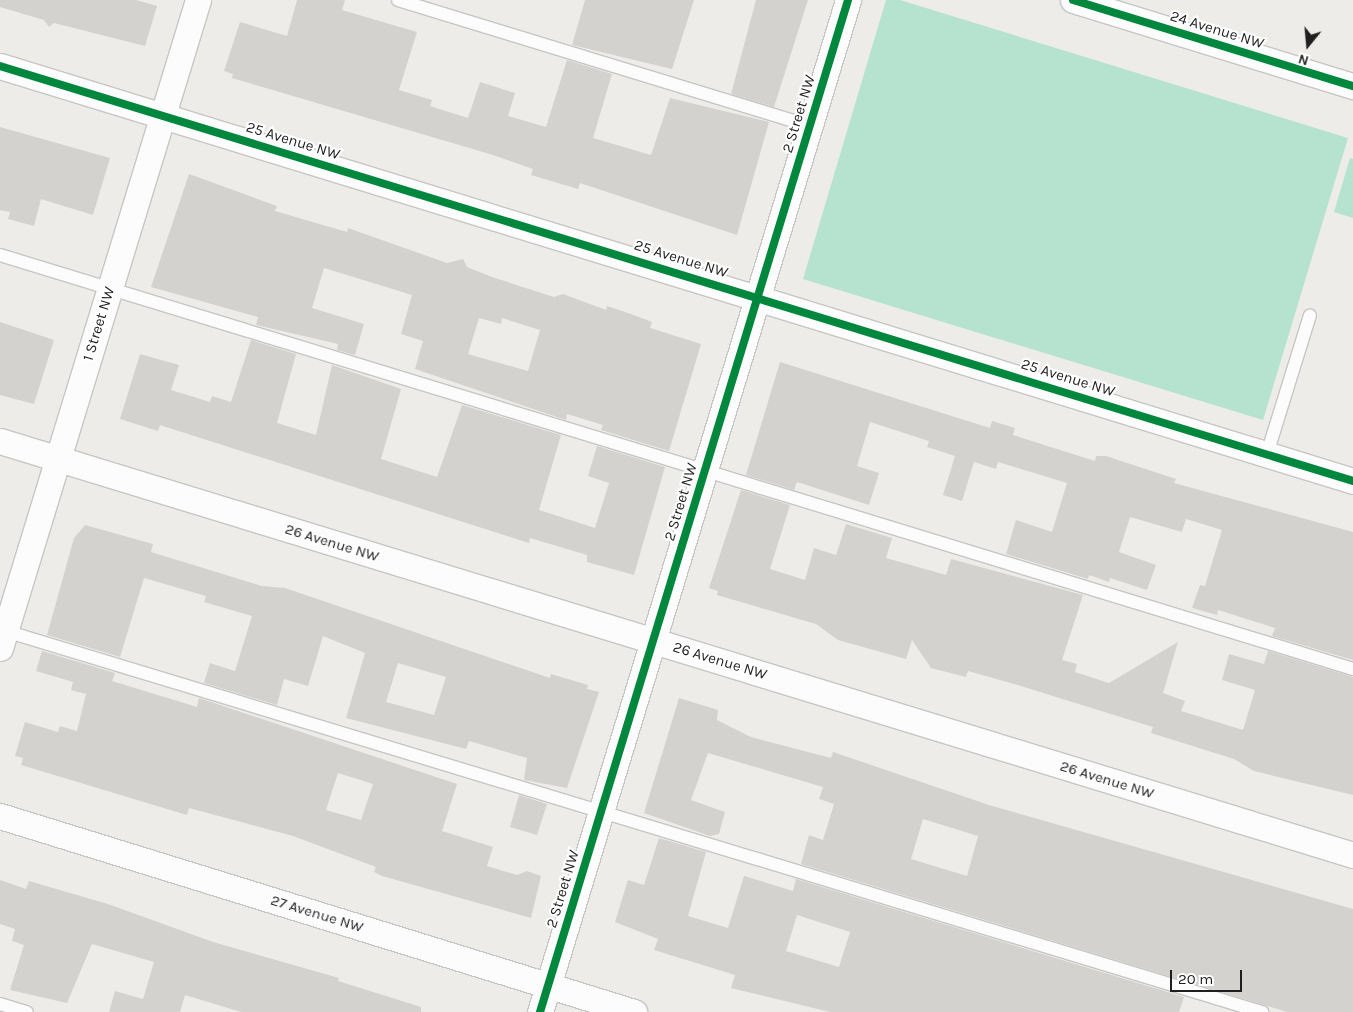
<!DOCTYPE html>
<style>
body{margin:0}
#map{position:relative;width:1353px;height:1012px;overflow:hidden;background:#eeece8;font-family:Karla,sans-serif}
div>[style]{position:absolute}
.pitch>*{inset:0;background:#b5e3d0}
.building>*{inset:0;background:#d4d2cf}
.roads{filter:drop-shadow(1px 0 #c6c6c4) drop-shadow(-1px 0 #c6c6c4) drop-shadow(0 1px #c6c6c4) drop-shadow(0 -1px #c6c6c4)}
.lane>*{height:12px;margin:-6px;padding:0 6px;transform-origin:6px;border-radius:6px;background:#fcfcfc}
.street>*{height:25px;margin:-12.5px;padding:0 12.5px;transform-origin:12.5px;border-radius:12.5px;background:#fcfcfc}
.cycleway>*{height:8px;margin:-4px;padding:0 4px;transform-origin:4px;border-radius:4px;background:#00873e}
span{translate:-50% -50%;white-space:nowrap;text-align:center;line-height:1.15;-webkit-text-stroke:4px #fff;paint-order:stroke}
.street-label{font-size:15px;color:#1f1f1f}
.north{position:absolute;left:1283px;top:20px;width:50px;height:50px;-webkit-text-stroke:4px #fff;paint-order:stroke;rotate:197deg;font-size:14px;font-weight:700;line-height:20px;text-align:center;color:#1f1f1f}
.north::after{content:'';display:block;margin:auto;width:18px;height:22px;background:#1f1f1f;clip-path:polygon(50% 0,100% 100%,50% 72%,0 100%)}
.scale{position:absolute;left:1170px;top:970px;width:72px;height:22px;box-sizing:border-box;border:2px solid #1f1f1f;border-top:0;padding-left:6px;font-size:15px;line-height:18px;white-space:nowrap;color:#1f1f1f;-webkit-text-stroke:4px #fff;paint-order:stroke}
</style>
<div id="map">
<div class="pitch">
<i style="clip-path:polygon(886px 0,900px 0,1348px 138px,1263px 420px,803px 279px)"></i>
<i style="clip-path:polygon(1350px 158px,1353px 159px,1353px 218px,1334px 212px)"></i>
</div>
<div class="building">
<i style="clip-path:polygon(0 0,136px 0,157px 6px,145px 46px,54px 23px,49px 27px,44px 20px,0 7px)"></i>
<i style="clip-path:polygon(297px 0,345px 0,342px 10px,417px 32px,399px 90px,432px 100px,430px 106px,468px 118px,480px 82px,515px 93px,508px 116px,546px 127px,567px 60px,612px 74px,593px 138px,651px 155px,670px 98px,769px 122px,737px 235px,580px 183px,578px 189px,531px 175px,533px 169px,493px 155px,232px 78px,233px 74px,224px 71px,240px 22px,287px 36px)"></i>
<i style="clip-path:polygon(585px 0,694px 0,672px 69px,572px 45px)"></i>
<i style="clip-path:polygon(756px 0,808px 0,774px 107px,731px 94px)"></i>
<i style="clip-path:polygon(0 127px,110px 158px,93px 215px,41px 199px,34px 226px,8px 219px,10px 212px,0 210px)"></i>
<i style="clip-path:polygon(evenodd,189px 174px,277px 206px,275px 211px,347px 232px,348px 228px,447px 263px,463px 259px,467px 267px,492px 277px,554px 297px,563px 294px,606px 310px,607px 306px,631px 314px,652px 322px,650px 328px,701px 344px,669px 451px,601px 430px,603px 425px,567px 414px,566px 420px,415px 369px,423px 341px,401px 334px,412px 295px,324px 268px,312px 308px,364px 324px,355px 355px,337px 350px,338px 344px,256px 325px,258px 317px,151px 287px,189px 174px,479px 318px,501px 324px,502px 318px,540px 330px,528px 371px,468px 354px,479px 318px)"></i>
<i style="clip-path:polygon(0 322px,54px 340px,34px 404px,0 395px)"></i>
<i style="clip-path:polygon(251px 340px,296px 354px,277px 423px,316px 435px,332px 365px,401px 389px,381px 459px,437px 477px,462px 405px,561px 435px,539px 510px,595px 528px,609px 483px,588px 476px,597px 446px,665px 467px,634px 575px,587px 562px,587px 555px,530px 538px,529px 543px,160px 425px,158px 431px,120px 419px,140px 354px,179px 365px,171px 390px,210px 402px,212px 396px,231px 402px)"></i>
<i style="clip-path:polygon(780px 362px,990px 428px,992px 421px,1015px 428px,1013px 435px,1095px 461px,1096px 456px,1106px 456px,1176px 479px,1174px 483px,1353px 532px,1353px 660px,1272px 636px,1275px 628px,1218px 610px,1217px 615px,1192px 608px,1200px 585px,1205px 586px,1222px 530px,1186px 519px,1182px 532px,1130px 517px,1119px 552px,1156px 565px,1147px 590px,1110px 578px,1109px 582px,1089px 575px,1088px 579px,1006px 554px,1016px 520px,1052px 532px,1067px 483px,998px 462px,996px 469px,974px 462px,962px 501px,943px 495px,955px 456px,927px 447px,929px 441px,870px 422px,857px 466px,879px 473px,869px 505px,797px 482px,794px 490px,746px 475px)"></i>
<i style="clip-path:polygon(741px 490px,790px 505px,770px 569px,805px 580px,814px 548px,836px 555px,846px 524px,892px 538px,886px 558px,946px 575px,951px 559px,1083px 595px,1062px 660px,1077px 664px,1075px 672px,1109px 683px,1178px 642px,1163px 693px,1185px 701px,1181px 711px,1243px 730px,1255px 690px,1222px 680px,1229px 654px,1264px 664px,1268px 651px,1353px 677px,1353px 795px,1254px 771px,1234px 759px,1151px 733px,1153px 727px,1143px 724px,1014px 684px,968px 671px,966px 677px,931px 668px,912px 640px,906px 659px,838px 640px,816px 624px,717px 595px,718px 591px,709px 588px)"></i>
<i style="clip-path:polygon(evenodd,85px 525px,153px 544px,151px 552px,262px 586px,285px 588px,550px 678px,551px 674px,588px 685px,587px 689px,599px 692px,567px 788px,524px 780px,527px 758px,469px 741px,466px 749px,346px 718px,365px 653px,323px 636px,308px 686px,284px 679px,277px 705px,204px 683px,210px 663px,235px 671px,252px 616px,204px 602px,206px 596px,144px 578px,120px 657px,47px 635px,74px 538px,85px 525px,398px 663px,446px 677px,434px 715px,386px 702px,398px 663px)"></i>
<i style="clip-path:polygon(evenodd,42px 651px,115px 673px,112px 681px,197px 707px,199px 698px,457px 784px,442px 831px,493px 847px,487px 866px,517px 875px,527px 871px,541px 876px,531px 918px,382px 876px,374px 872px,376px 867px,293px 836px,189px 808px,187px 815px,21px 765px,23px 758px,15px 756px,25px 722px,58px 732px,60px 726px,77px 731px,86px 694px,71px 690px,73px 682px,36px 671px,42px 651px,338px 773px,373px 784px,361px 820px,326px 810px,338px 773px)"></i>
<i style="clip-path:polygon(evenodd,679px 698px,718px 710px,717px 720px,751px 737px,831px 758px,833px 752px,989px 805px,1353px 909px,1353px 1012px,1287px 1012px,801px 864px,809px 835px,823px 840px,834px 804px,819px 799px,823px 787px,708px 753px,691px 800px,725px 812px,719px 834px,710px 836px,644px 813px,679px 698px,923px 819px,978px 836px,967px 876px,911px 859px,923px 819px)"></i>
<i style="clip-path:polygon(519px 795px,547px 804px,537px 835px,510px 827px)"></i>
<i style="clip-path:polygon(evenodd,659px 838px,706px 852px,688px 916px,728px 928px,744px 876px,793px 891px,796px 879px,1184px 997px,1179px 1012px,830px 1012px,731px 988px,735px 975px,654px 950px,658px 939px,615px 922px,628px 880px,644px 885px,659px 838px,797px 915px,850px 932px,839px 967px,786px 951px,797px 915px)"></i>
<i style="clip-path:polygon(0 880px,26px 889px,29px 881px,108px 904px,213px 942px,339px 978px,338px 981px,421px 1007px,421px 1012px,241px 1012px,185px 995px,180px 1012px,109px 1012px,115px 991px,143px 999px,154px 962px,92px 944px,67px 1003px,10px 990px,24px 945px,12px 941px,15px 929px,0 924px)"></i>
</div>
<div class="roads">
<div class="lane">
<i style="left:398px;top:0;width:430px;rotate:17deg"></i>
<i style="left:0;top:255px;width:1415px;rotate:17.01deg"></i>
<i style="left:1267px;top:454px;width:145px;rotate:-72.8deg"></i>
<i style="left:2px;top:630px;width:1317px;rotate:16.87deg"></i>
<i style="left:0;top:1004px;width:28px;rotate:17deg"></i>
</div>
<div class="street">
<i style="left:1073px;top:0;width:293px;rotate:17.1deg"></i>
<i style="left:0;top:66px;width:1415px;rotate:17.05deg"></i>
<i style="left:0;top:441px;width:1415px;rotate:17.01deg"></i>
<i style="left:0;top:648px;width:678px;rotate:-73.01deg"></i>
<i style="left:0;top:816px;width:664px;rotate:17.18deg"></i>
<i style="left:540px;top:1012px;width:1058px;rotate:-73.07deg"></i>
</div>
</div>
<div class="cycleway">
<i style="left:1073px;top:0;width:293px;rotate:17.1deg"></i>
<i style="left:0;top:66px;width:1415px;rotate:17.05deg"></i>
<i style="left:540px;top:1012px;width:1058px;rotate:-73.07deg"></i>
</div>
<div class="street-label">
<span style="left:1217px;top:30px;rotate:17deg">24 Avenue NW</span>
<span style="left:799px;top:114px;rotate:-73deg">2 Street NW</span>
<span style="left:293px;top:141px;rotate:17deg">25 Avenue NW</span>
<span style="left:681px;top:259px;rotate:17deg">25 Avenue NW</span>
<span style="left:99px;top:324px;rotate:-73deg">1 Street NW</span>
<span style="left:1068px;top:378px;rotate:17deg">25 Avenue NW</span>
<span style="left:681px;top:502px;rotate:-73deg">2 Street NW</span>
<span style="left:332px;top:543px;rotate:17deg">26 Avenue NW</span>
<span style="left:720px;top:661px;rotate:17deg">26 Avenue NW</span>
<span style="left:1107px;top:780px;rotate:17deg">26 Avenue NW</span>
<span style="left:563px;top:889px;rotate:-73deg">2 Street NW</span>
<span style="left:317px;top:914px;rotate:17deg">27 Avenue NW</span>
</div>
<div class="north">N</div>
<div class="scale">20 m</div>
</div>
